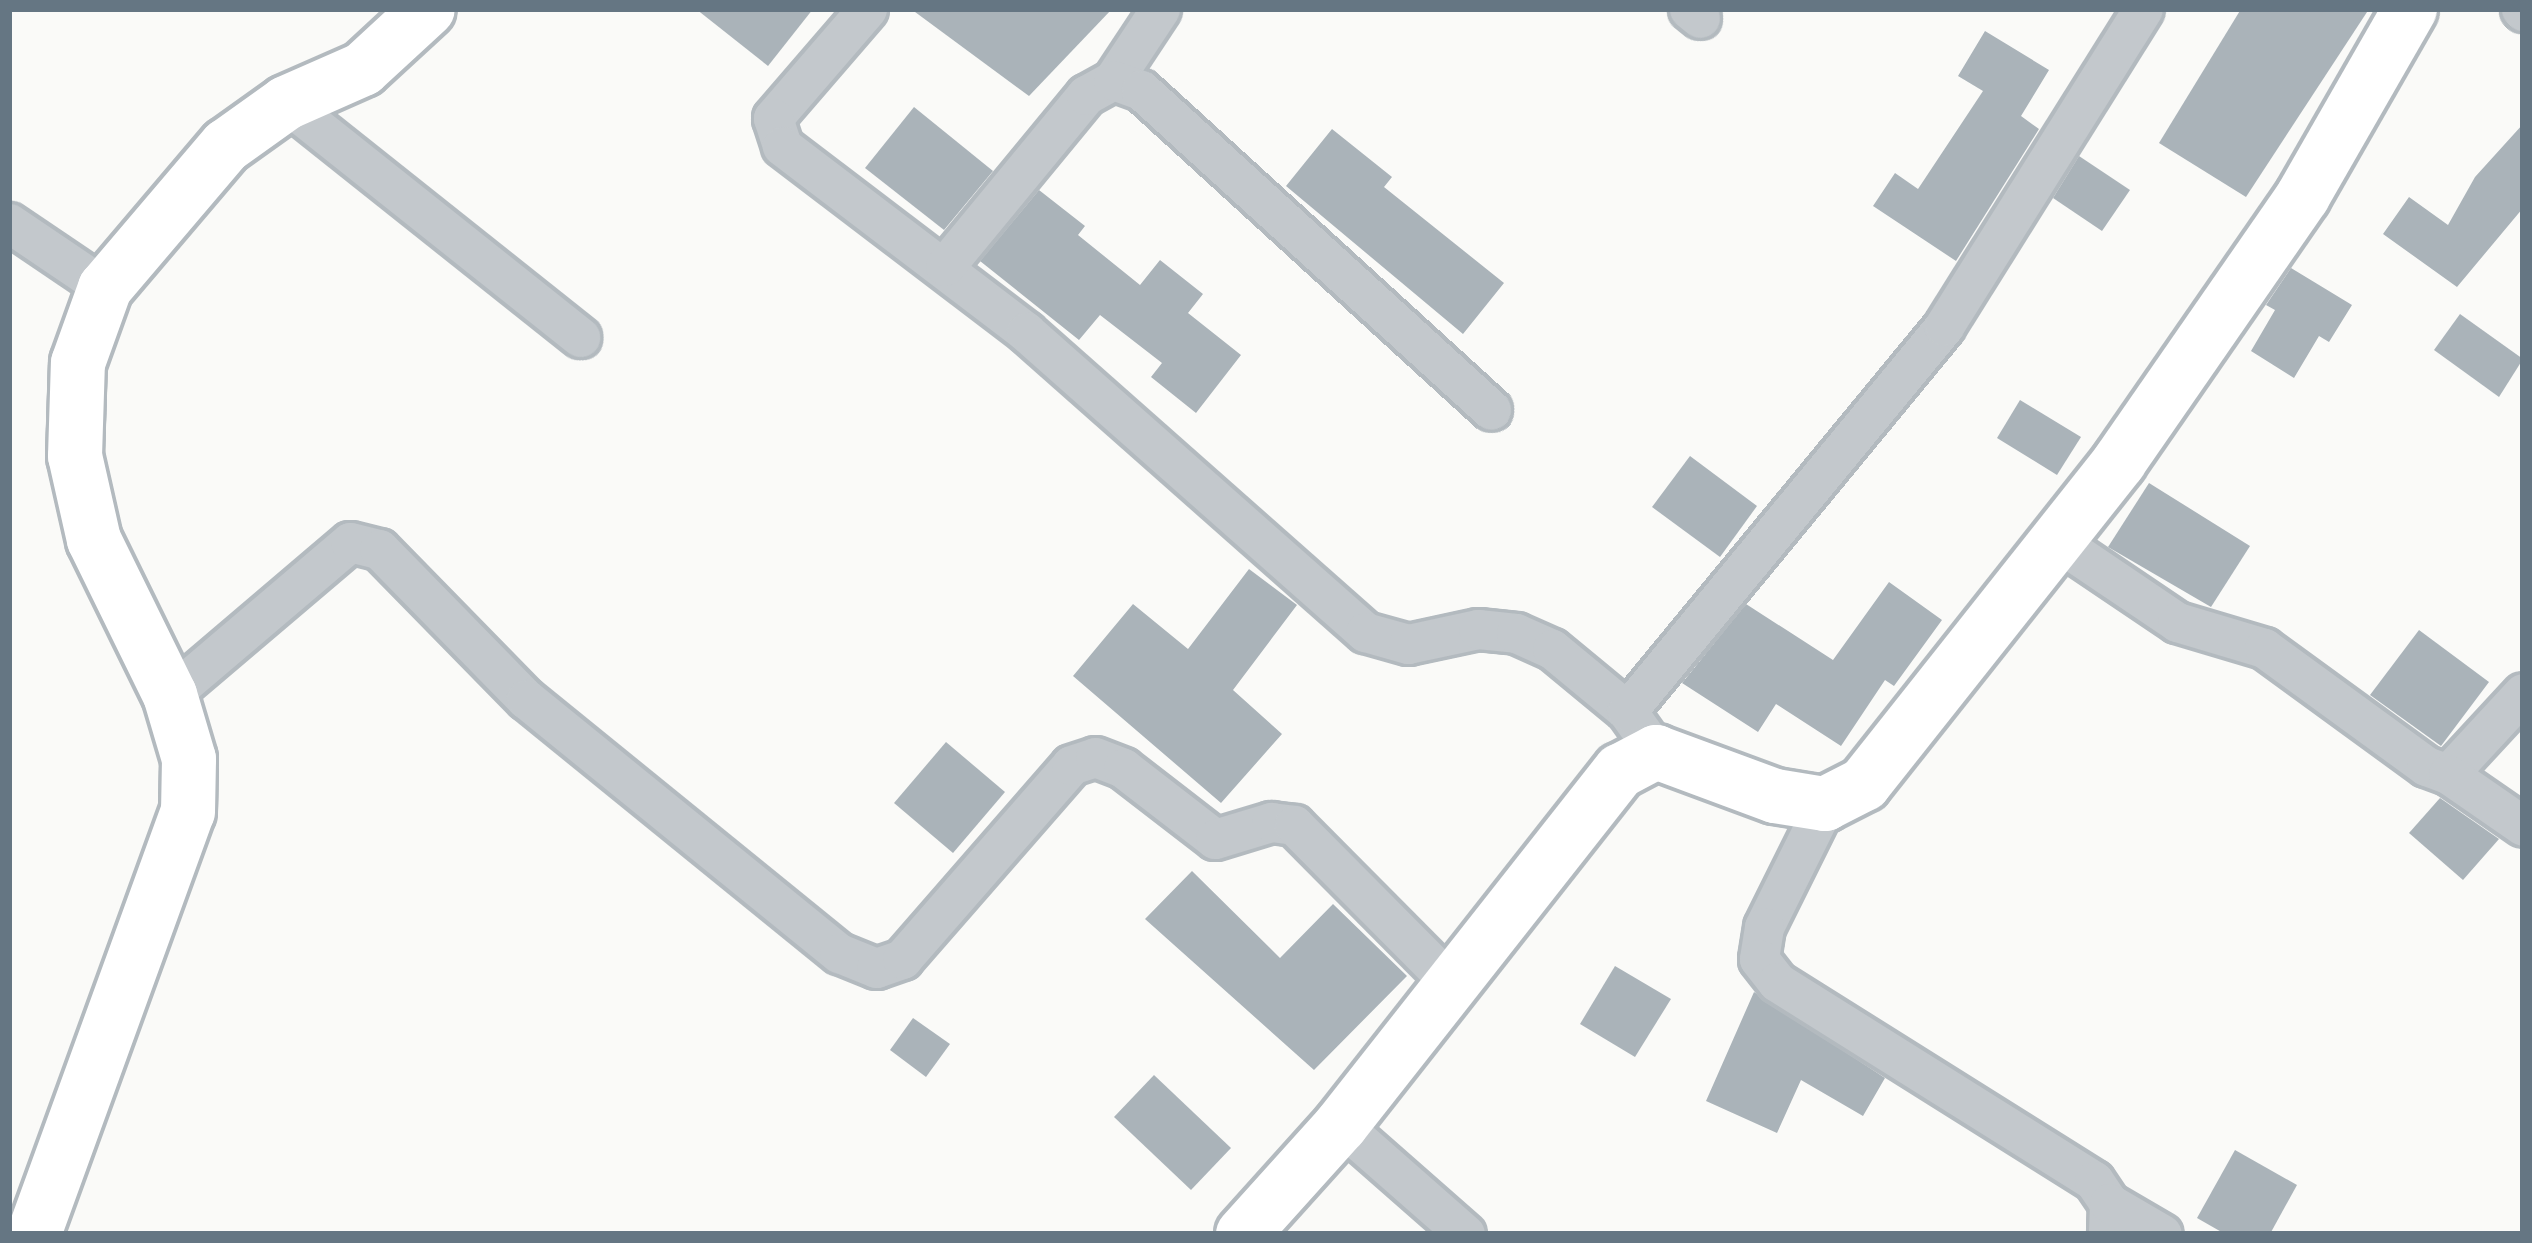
<!DOCTYPE html>
<style>
body{margin:0}
#map{position:relative;width:2532px;height:1243px;overflow:hidden;background:#fafaf8;font-family:Ubuntu,sans-serif}
div>[style]{position:absolute}
.building>*{inset:0;background:#aab3b9}
.roads{filter:drop-shadow(3px 0 #b3babf) drop-shadow(-3px 0 #b3babf) drop-shadow(0 3px #b3babf) drop-shadow(0 -3px #b3babf)}
.street>*{height:39px;margin:-19.5px;padding:0 19.5px;transform-origin:19.5px;border-radius:19.5px;background:#c3c8cc}
.secondary>*{height:54px;margin:-27px;padding:0 27px;transform-origin:27px;border-radius:27px;background:#fff}
span{translate:-50% -50%;white-space:nowrap;text-align:center;line-height:1.15;-webkit-text-stroke:12px #fff;paint-order:stroke}
.frame{position:absolute;inset:0;border:12px solid #657683;pointer-events:none}
</style>
<div id="map">
<div class="building">
<i style="clip-path:polygon(696px 9px,813px 9px,768px 66px)"></i>
<i style="clip-path:polygon(911px 9px,1112px 9px,1029px 96px)"></i>
<i style="clip-path:polygon(2241px 9px,2369px 9px,2246px 197px,2159px 143px)"></i>
<i style="clip-path:polygon(1985px 31px,2049px 70px,2021px 116px,2039px 129px,1956px 261px,1873px 206px,1895px 173px,1918px 189px,1983px 91px,1958px 76px)"></i>
<i style="clip-path:polygon(914px 107px,993px 171px,944px 230px,865px 168px)"></i>
<i style="clip-path:polygon(2523px 124px,2523px 208px,2457px 287px,2383px 234px,2409px 197px,2448px 225px,2475px 177px)"></i>
<i style="clip-path:polygon(1332px 129px,1392px 177px,1384px 187px,1504px 283px,1463px 334px,1286px 186px)"></i>
<i style="clip-path:polygon(2079px 156px,2130px 190px,2102px 231px,2053px 198px)"></i>
<i style="clip-path:polygon(1039px 190px,1085px 226px,1078px 235px,1140px 285px,1160px 260px,1203px 294px,1188px 313px,1241px 355px,1196px 413px,1151px 377px,1162px 363px,1100px 315px,1079px 340px,980px 261px)"></i>
<i style="clip-path:polygon(2291px 268px,2352px 305px,2329px 342px,2319px 336px,2294px 378px,2251px 351px,2275px 310px,2266px 305px)"></i>
<i style="clip-path:polygon(2460px 314px,2523px 359px,2499px 397px,2434px 350px)"></i>
<i style="clip-path:polygon(2020px 400px,2081px 437px,2057px 475px,1997px 438px)"></i>
<i style="clip-path:polygon(1690px 456px,1757px 506px,1720px 557px,1652px 507px)"></i>
<i style="clip-path:polygon(2149px 483px,2250px 546px,2211px 607px,2108px 547px)"></i>
<i style="clip-path:polygon(1249px 569px,1297px 605px,1233px 690px,1282px 734px,1221px 803px,1073px 676px,1133px 604px,1188px 649px)"></i>
<i style="clip-path:polygon(1889px 582px,1942px 620px,1894px 686px,1885px 680px,1841px 746px,1776px 704px,1758px 732px,1682px 683px,1746px 604px,1833px 660px)"></i>
<i style="clip-path:polygon(2419px 630px,2489px 682px,2441px 746px,2370px 695px)"></i>
<i style="clip-path:polygon(946px 742px,1005px 792px,953px 853px,894px 803px)"></i>
<i style="clip-path:polygon(2440px 798px,2499px 839px,2463px 880px,2409px 833px)"></i>
<i style="clip-path:polygon(1192px 871px,1280px 958px,1333px 904px,1407px 976px,1314px 1070px,1145px 919px)"></i>
<i style="clip-path:polygon(1615px 966px,1671px 999px,1635px 1057px,1580px 1024px)"></i>
<i style="clip-path:polygon(1754px 992px,1885px 1078px,1863px 1116px,1801px 1080px,1777px 1133px,1706px 1101px)"></i>
<i style="clip-path:polygon(913px 1018px,950px 1044px,926px 1077px,890px 1050px)"></i>
<i style="clip-path:polygon(1154px 1075px,1231px 1148px,1191px 1190px,1114px 1117px)"></i>
<i style="clip-path:polygon(2235px 1150px,2297px 1185px,2270px 1234px,2225px 1234px,2197px 1218px)"></i>
</div>
<div class="roads">
<div class="street">
<i style="left:867px;top:9px;width:144px;rotate:130.8deg"></i>
<i style="left:773px;top:118px;width:29px;rotate:72deg"></i>
<i style="left:782px;top:146px;width:307px;rotate:37.3deg"></i>
<i style="left:1026px;top:332px;width:453px;rotate:41.5deg"></i>
<i style="left:1365px;top:632px;width:45px;rotate:15.6deg"></i>
<i style="left:1408px;top:644px;width:72px;rotate:-12.1deg"></i>
<i style="left:1478px;top:629px;width:38px;rotate:6deg"></i>
<i style="left:1516px;top:633px;width:39px;rotate:24deg"></i>
<i style="left:1552px;top:649px;width:97px;rotate:39.6deg"></i>
<i style="left:1627px;top:711px;width:50px;rotate:54.7deg"></i>
<i style="left:1689px;top:9px;width:14px;rotate:39deg"></i>
<i style="left:2521px;top:9px;width:3px;rotate:45deg"></i>
<i style="left:1113px;top:80px;width:85px;rotate:-56.5deg"></i>
<i style="left:286px;top:103px;width:376px;rotate:38.5deg"></i>
<i style="left:9px;top:223px;width:116px;rotate:34.1deg"></i>
<i style="left:945px;top:266px;width:222px;rotate:-50.5deg"></i>
<i style="left:1086px;top:95px;width:31px;rotate:-29deg"></i>
<i style="left:1113px;top:80px;width:30px;rotate:20deg"></i>
<i style="left:1141px;top:90px;width:474px;rotate:42.4deg"></i>
<i style="left:2057px;top:541px;width:145px;rotate:34deg"></i>
<i style="left:2177px;top:622px;width:91px;rotate:16.6deg"></i>
<i style="left:2264px;top:648px;width:200px;rotate:36.1deg"></i>
<i style="left:2426px;top:766px;width:23px;rotate:20deg"></i>
<i style="left:2448px;top:774px;width:110px;rotate:-47.2deg"></i>
<i style="left:170px;top:695px;width:236px;rotate:-40.4deg"></i>
<i style="left:350px;top:542px;width:30px;rotate:14deg"></i>
<i style="left:379px;top:549px;width:210px;rotate:45.6deg"></i>
<i style="left:526px;top:699px;width:403px;rotate:39.1deg"></i>
<i style="left:839px;top:953px;width:40px;rotate:22deg"></i>
<i style="left:876px;top:968px;width:28px;rotate:-19deg"></i>
<i style="left:902px;top:959px;width:257px;rotate:-48.9deg"></i>
<i style="left:1071px;top:765px;width:25px;rotate:-18deg"></i>
<i style="left:1095px;top:757px;width:30px;rotate:21deg"></i>
<i style="left:1123px;top:768px;width:116px;rotate:37.7deg"></i>
<i style="left:1215px;top:839px;width:59px;rotate:-16.9deg"></i>
<i style="left:1271px;top:822px;width:23px;rotate:7deg"></i>
<i style="left:1294px;top:825px;width:226px;rotate:45.2deg"></i>
<i style="left:1627px;top:711px;width:499px;rotate:-50.5deg"></i>
<i style="left:1944px;top:326px;width:374px;rotate:-57.9deg"></i>
<i style="left:2448px;top:774px;width:91px;rotate:34.7deg"></i>
<i style="left:1825px;top:804px;width:137px;rotate:116.4deg"></i>
<i style="left:1764px;top:927px;width:32px;rotate:99deg"></i>
<i style="left:1759px;top:959px;width:29px;rotate:52deg"></i>
<i style="left:1777px;top:982px;width:374px;rotate:32.1deg"></i>
<i style="left:2094px;top:1181px;width:27px;rotate:56deg"></i>
<i style="left:2109px;top:1203px;width:31px;rotate:92deg"></i>
<i style="left:1341px;top:1125px;width:165px;rotate:41.3deg"></i>
<i style="left:2109px;top:1203px;width:61px;rotate:30.3deg"></i>
</div>
<div class="secondary">
<i style="left:34px;top:1234px;width:449px;rotate:-70deg"></i>
<i style="left:188px;top:812px;width:53px;rotate:-88.9deg"></i>
<i style="left:189px;top:759px;width:67px;rotate:-106.5deg"></i>
<i style="left:170px;top:695px;width:173px;rotate:-116.1deg"></i>
<i style="left:94px;top:540px;width:86px;rotate:-102.7deg"></i>
<i style="left:75px;top:456px;width:93px;rotate:-88.2deg"></i>
<i style="left:78px;top:363px;width:80px;rotate:-70.2deg"></i>
<i style="left:105px;top:288px;width:187px;rotate:-49.6deg"></i>
<i style="left:226px;top:146px;width:74px;rotate:-35.6deg"></i>
<i style="left:286px;top:103px;width:84px;rotate:-23.8deg"></i>
<i style="left:363px;top:69px;width:88px;rotate:-42.7deg"></i>
<i style="left:1243px;top:1234px;width:147px;rotate:-48deg"></i>
<i style="left:1341px;top:1125px;width:451px;rotate:-51.8deg"></i>
<i style="left:1620px;top:771px;width:41px;rotate:-27.8deg"></i>
<i style="left:1656px;top:752px;width:127px;rotate:20.3deg"></i>
<i style="left:1775px;top:796px;width:51px;rotate:9.1deg"></i>
<i style="left:1825px;top:804px;width:44px;rotate:-27.1deg"></i>
<i style="left:1864px;top:784px;width:411px;rotate:-51.6deg"></i>
<i style="left:2119px;top:462px;width:323px;rotate:-55.3deg"></i>
<i style="left:2303px;top:196px;width:215px;rotate:-60.2deg"></i>
</div>
</div>
<div class="frame"></div>
</div>
